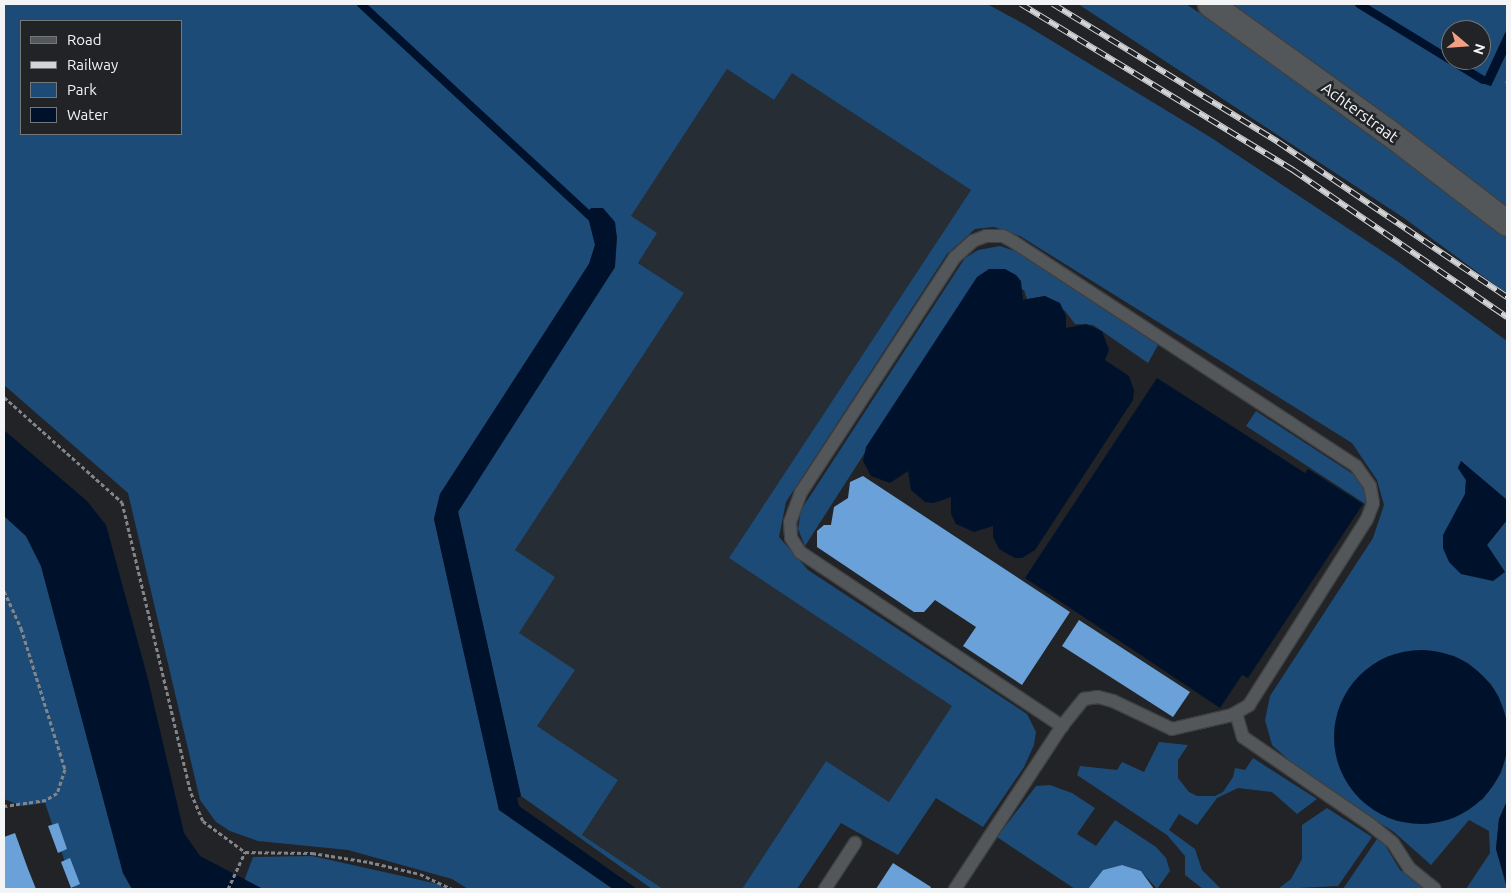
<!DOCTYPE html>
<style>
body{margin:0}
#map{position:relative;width:1511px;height:893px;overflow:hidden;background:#212326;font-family:Ubuntu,sans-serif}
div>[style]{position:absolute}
.built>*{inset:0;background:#262d34}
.green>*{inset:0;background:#1d4b77}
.water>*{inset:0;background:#00122b}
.round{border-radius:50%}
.stream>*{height:8px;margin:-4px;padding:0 4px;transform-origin:4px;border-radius:4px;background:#00122b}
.building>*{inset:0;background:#6aa1d8}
.path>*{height:3px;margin-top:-1.5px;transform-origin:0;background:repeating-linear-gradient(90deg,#838588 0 4px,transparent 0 6.5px)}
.roads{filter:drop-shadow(1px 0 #3d4042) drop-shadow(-1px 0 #3d4042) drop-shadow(0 1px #3d4042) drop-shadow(0 -1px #3d4042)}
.lane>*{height:12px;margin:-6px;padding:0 6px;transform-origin:6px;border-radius:6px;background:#54575a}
.street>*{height:25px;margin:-12.5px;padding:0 12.5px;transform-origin:12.5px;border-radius:12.5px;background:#54575a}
.rail>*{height:5.5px;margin-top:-2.75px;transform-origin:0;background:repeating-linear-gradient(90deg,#212326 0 11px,#d2d4d6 0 22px);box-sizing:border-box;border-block:1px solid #d2d4d6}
span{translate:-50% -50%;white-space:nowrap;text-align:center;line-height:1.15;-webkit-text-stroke:5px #212326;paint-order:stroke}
.street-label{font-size:16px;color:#f2f4f6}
.frame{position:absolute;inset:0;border:5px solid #f2f4f6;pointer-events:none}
.legend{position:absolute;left:20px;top:20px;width:162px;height:115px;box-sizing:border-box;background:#212326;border:1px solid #757779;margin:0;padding:6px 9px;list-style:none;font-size:15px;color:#f2f4f6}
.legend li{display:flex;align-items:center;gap:10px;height:25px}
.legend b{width:25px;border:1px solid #757779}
.north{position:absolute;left:1441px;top:20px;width:50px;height:50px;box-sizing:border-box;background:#212326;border:1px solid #757779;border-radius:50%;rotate:108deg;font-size:14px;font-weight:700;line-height:20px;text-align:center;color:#f2f4f6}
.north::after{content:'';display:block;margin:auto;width:18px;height:22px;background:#f39f83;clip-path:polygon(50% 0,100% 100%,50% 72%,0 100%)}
</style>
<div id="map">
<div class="built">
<i style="clip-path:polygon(727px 69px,774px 100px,792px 72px,971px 190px,729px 558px,953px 706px,889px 802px,826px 761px,742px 889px,663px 889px,582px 835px,618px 780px,537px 726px,518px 633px,555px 577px,515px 550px,684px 293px,637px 262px,631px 216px)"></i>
</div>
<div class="green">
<i style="clip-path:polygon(evenodd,4px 4px,987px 4px,1024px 24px,1210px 137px,1397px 261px,1507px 341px,1507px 500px,1461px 461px,1458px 468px,1466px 480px,1465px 495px,1455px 515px,1505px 572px,1487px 545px,1507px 520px,1507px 725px,1499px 697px,1491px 684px,1468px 663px,1454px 656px,1423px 650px,1392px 655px,1396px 821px,1427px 824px,1483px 799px,1501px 773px,1507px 749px,1507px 801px,1499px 819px,1496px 849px,1507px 889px,1466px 889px,1490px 853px,1489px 831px,1469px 820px,1431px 865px,1394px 832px,1309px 778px,1272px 745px,1265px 720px,1270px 696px,1373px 538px,1384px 505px,1377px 480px,1352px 443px,1020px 236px,994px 227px,975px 229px,947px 254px,786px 502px,779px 537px,808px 570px,1027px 714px,1036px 732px,1034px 745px,1024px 767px,983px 827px,936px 798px,898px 855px,841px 823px,797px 889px,742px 889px,826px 761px,889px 802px,952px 706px,729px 558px,971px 190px,792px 73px,774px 100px,727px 69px,631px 216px,657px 233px,638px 263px,684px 293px,515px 550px,555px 577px,519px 633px,575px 670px,537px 726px,618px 780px,582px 835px,663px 889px,652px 889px,521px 796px,458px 511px,615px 267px,591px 220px,595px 245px,589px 264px,440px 494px,434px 519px,499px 810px,613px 889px,468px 889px,452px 879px,348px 850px,258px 841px,230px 831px,216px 822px,200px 800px,128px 493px,4px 385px,4px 4px,21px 21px,181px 21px,181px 134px,21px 134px,21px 21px)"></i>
<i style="clip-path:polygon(1078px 4px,1186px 4px,1383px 135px,1507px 238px,1507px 294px,1404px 218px)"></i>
<i style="clip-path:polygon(evenodd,1215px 4px,1507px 4px,1507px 29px,1482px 83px,1491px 86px,1507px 52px,1507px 216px,1215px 4px,1451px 30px,1481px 30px,1481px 60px,1451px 60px,1451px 30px)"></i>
<i style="clip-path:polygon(1000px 246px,1018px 252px,1158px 345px,1148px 363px,1093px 325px,1075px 324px,1065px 311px,1045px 296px,1027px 299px,1024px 290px,977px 278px,805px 546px,798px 529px,801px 510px,965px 258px,978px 250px)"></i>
<i style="clip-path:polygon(1256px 411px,1353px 474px,1364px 488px,1367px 505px,1246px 426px)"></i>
<i style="clip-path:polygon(4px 516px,26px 536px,41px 566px,123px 873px,132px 889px,74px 889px,45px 803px,22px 806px,4px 799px)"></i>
<i style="clip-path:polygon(1159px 742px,1188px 745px,1178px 760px,1178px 778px,1189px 792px,1197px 796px,1215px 796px,1223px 792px,1233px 777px,1235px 768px,1245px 770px,1253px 758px,1317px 799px,1297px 814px,1272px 792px,1238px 788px,1217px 798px,1197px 825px,1179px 814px,1169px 830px,1195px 849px,1202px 870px,1221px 889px,1203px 889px,1185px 875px,1185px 856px,1167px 835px,1077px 775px,1080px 766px,1117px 770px,1122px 762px,1144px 772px)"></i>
<i style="clip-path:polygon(1050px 785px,1072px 793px,1095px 808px,1077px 834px,1096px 846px,1115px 820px,1156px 847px,1166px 858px,1170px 871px,1157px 889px,1141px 871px,1122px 865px,1103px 870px,1088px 889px,1075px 889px,997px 837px,1036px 786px)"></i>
<i style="clip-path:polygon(1327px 808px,1372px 837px,1338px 886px,1278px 889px,1291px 879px,1302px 859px,1302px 825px)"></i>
<i style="clip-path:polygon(1377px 839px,1385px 845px,1400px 870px,1424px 889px,1343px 889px)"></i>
<i style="clip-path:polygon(312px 856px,438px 884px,445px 889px,263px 889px,244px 881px,253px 857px)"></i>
</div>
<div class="water">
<i style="clip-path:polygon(1507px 29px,1507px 52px,1491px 86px,1482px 83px)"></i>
<i style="clip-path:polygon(591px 208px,603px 208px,615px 222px,617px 238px,615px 267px,458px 512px,521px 796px,517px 798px,519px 806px,637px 889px,613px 889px,499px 810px,434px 519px,440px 494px,589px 264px,595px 245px,587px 213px)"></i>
<i style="clip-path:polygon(989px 269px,1005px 269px,1016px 275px,1021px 281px,1023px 300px,1045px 296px,1060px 303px,1066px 316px,1066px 328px,1086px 324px,1102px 331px,1109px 350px,1105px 360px,1129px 376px,1134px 390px,1133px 400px,1035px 550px,1022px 558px,1015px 558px,999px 549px,993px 537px,993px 526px,974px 532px,956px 524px,951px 514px,951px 497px,934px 503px,925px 502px,911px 490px,908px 471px,890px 483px,871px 476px,863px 461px,866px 447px,977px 277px)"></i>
<i style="clip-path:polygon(1157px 378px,1305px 473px,1308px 469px,1363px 504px,1248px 678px,1242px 675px,1220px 708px,1025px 578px)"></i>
<i style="clip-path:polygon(4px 430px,87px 501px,106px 525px,148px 679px,184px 833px,200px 856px,263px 889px,132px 889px,123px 873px,41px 566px,26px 536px,4px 516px)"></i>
<i style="clip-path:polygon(1461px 461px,1507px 500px,1507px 520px,1487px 545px,1505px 572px,1493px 581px,1461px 574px,1449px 562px,1443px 548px,1443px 535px,1465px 494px,1466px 480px,1458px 468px)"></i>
<i class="round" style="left:1334px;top:650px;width:174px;height:174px"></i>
<i style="clip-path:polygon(1507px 801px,1507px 886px,1496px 849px,1499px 819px)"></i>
</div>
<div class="stream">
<i style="left:361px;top:4px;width:316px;rotate:42.8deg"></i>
<i style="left:1359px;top:4px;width:145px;rotate:31.5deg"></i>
</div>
<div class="building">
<i style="clip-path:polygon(863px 476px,1070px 612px,1022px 685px,963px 646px,976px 627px,935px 600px,924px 612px,914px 612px,817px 547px,817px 531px,824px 525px,831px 525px,834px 507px,848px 498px,850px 482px)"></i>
<i style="clip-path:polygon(1079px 620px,1190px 692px,1173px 717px,1062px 646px)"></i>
<i style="clip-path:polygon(58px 823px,67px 849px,58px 853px,48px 826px)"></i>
<i style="clip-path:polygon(15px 833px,28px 869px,36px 889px,4px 889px,4px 837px)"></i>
<i style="clip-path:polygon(70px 858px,80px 884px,71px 888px,61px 862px)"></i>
<i style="clip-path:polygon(893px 863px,931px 887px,930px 889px,876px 889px)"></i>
<i style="clip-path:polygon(1122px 865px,1141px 871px,1154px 889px,1088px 889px,1103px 870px)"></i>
</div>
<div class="path">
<i style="left:1507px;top:81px;width:2px;rotate:90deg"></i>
<i style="left:4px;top:397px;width:158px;rotate:41.7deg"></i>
<i style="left:122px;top:502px;width:299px;rotate:76.7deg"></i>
<i style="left:191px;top:793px;width:30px;rotate:67deg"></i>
<i style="left:203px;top:821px;width:52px;rotate:36.4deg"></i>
<i style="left:245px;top:852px;width:67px;rotate:0.9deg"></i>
<i style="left:312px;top:853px;width:58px;rotate:9deg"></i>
<i style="left:369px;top:862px;width:52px;rotate:13.2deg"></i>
<i style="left:420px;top:874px;width:35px;rotate:25deg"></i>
<i style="left:4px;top:591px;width:41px;rotate:65.3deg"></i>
<i style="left:21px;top:628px;width:148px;rotate:72.7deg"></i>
<i style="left:65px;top:769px;width:25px;rotate:108deg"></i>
<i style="left:57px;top:793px;width:13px;rotate:148deg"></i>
<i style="left:46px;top:800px;width:42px;rotate:171.9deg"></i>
<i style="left:228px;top:889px;width:41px;rotate:-65.3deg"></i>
</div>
<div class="roads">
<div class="lane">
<i style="left:1236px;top:713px;width:25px;rotate:74deg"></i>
<i style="left:1243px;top:737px;width:155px;rotate:34.5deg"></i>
<i style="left:1371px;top:825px;width:28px;rotate:39deg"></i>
<i style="left:1393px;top:843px;width:30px;rotate:57deg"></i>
<i style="left:1409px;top:868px;width:33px;rotate:39deg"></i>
<i style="left:825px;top:889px;width:55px;rotate:-56.9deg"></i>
<i style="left:955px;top:889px;width:195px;rotate:-56.7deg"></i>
<i style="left:1062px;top:726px;width:35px;rotate:-51deg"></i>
<i style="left:1084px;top:699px;width:14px;rotate:-8deg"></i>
<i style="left:1098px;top:697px;width:16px;rotate:15deg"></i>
<i style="left:1113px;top:701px;width:65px;rotate:25.4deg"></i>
<i style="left:1172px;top:729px;width:62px;rotate:-13.1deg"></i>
<i style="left:1232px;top:715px;width:20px;rotate:-30deg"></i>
<i style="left:1249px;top:705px;width:220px;rotate:-57.6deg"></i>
<i style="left:1367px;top:519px;width:17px;rotate:-69deg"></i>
<i style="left:1373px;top:503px;width:17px;rotate:-100deg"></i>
<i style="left:1370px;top:486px;width:24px;rotate:-125deg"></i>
<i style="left:1356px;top:466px;width:409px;rotate:-146.8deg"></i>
<i style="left:1014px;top:242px;width:13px;rotate:-151deg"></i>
<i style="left:1003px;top:236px;width:17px;rotate:180deg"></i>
<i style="left:986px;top:236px;width:14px;rotate:159deg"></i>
<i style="left:973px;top:241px;width:24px;rotate:138deg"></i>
<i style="left:955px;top:257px;width:281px;rotate:123.2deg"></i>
<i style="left:801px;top:492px;width:32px;rotate:110deg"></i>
<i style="left:790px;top:522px;width:16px;rotate:86deg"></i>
<i style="left:791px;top:538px;width:17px;rotate:57deg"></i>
<i style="left:800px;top:552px;width:315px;rotate:33.6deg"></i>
</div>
<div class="street">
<i style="left:1210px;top:4px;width:218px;rotate:35.7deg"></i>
<i style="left:1387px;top:131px;width:151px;rotate:37.5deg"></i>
</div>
</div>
<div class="rail">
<i style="left:1021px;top:4px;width:319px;rotate:31.4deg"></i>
<i style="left:1293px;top:170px;width:260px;rotate:34.5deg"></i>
<i style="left:1053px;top:4px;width:264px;rotate:31.5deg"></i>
<i style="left:1278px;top:142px;width:277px;rotate:34.1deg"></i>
</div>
<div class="street-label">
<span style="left:1360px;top:112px;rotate:36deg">Achterstraat</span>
</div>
<div class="frame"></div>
<ul class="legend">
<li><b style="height:6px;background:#54575a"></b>Road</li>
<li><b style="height:6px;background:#d2d4d6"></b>Railway</li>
<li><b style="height:14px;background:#1d4b77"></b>Park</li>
<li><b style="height:14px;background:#00122b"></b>Water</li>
</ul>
<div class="north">N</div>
</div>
